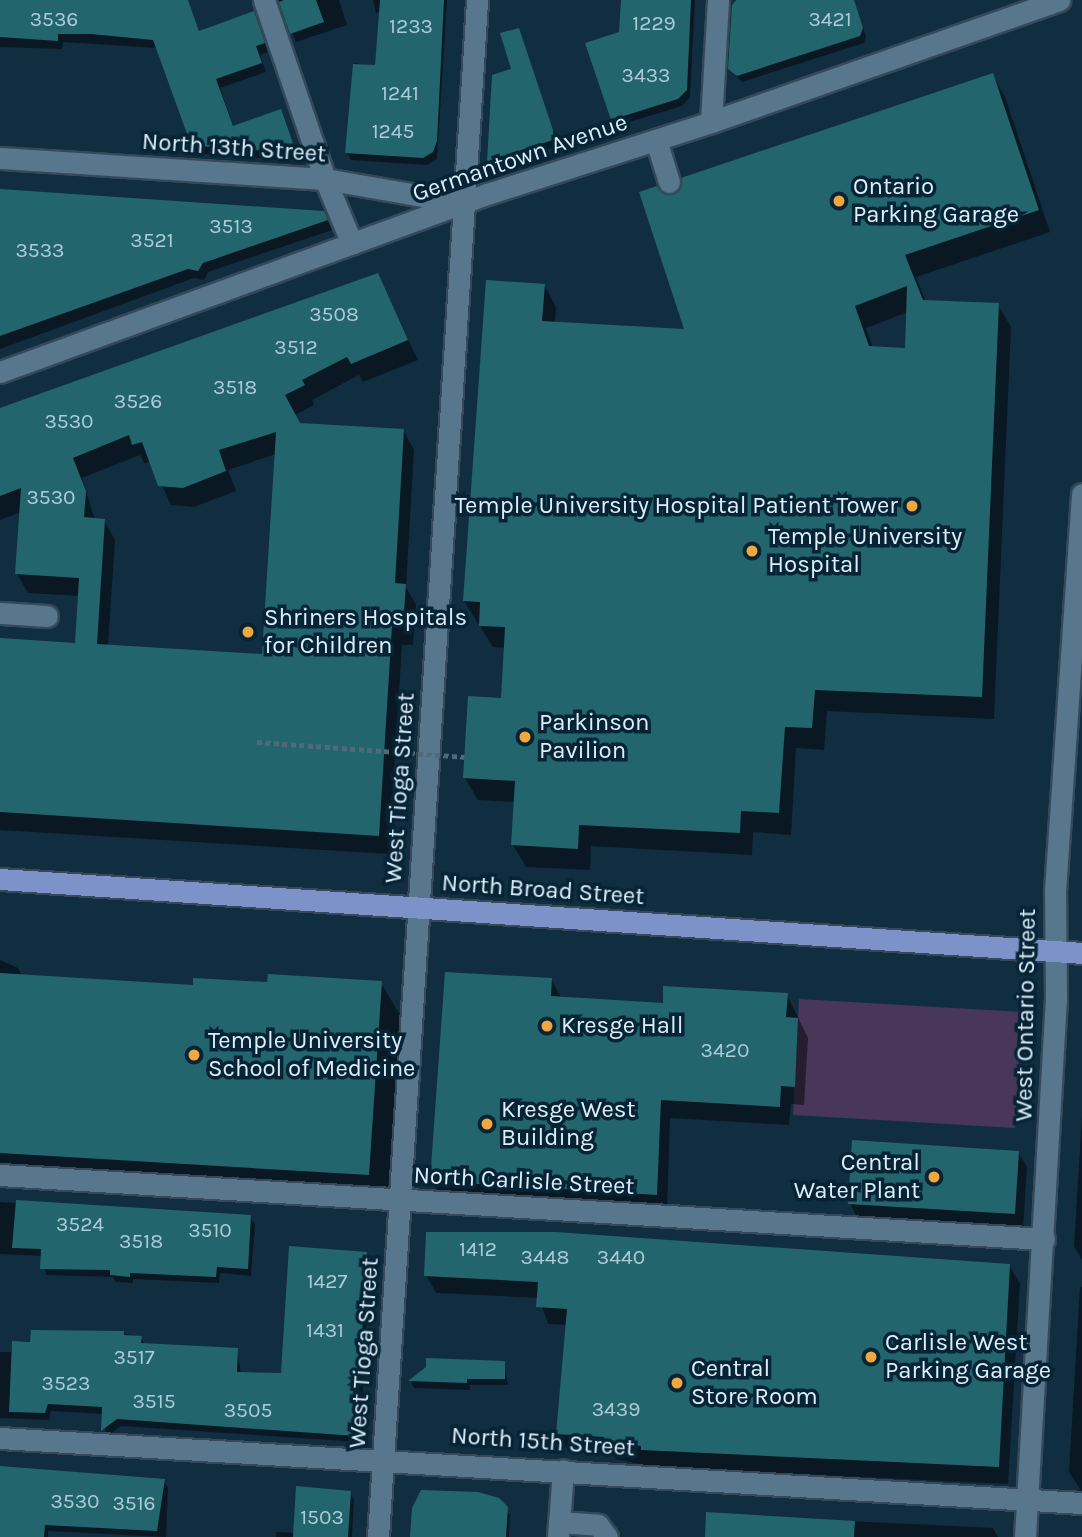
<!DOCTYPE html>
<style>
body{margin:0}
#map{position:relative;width:1082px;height:1537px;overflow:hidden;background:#112e40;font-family:Karla,sans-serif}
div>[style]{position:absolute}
.green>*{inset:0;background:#483758}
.shadow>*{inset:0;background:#0007}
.building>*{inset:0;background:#23656d}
.roads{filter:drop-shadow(2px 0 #35495a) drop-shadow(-2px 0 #35495a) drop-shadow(0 2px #35495a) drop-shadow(0 -2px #35495a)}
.minor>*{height:21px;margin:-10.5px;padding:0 10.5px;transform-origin:10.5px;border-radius:10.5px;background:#58768c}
.major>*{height:21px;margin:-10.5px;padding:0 10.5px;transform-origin:10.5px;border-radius:10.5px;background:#7c92c8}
.path-bridge>*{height:4.5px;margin-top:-2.25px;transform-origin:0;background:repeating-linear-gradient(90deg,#506a7a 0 5px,transparent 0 8.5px)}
.dots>*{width:19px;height:19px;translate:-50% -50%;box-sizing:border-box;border:4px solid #062436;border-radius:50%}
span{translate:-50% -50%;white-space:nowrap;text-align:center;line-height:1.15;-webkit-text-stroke:7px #062436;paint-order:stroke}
.number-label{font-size:21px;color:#aeccd7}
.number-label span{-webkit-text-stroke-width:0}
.street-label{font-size:24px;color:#ddeefa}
.poi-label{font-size:24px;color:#ddeefa}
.left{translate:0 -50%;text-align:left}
.right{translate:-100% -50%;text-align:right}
</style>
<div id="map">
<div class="green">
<i style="clip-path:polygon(799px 999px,1022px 1012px,1015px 1128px,793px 1115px)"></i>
</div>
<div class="shadow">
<i style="clip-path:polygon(0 0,188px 0,200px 33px,253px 13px,268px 52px,260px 55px,266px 72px,220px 88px,234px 128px,285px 120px,296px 152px,288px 160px,189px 153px,185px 146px,192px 143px,158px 48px,63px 42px,62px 49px,0 47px)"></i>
<i style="clip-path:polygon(279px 0,339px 0,347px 25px,296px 42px)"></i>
<i style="clip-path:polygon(373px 0,447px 0,437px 159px,427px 165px,351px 160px,347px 153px,354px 63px,377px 67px,381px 11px,376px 13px)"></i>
<i style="clip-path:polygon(623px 0,695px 0,690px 97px,682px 106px,616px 126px,612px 119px)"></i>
<i style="clip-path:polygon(735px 0,852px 0,866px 36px,864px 43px,742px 82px,730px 69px)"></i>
<i style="clip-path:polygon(518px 30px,558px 146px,493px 168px,489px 161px,513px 70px)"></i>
<i style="clip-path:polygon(evenodd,992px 75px,1005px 97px,1050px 232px,916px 277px,926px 302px,998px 305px,1011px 327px,994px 719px,827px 711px,824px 750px,796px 748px,791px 835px,753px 832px,752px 855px,591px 846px,590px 870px,526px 867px,513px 845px,516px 802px,478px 800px,465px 778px,502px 700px,505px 648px,493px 647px,464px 601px,544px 285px,556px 307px,555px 323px,687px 331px,665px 196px,992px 75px,908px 312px,907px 350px,873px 348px,866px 328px,908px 312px)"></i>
<i style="clip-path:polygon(0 192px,323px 212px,332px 230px,208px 272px,204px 280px,194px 278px,0 349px)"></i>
<i style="clip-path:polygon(evenodd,377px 276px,418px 360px,363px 382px,359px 375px,312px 400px,314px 405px,295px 415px,300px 424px,403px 430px,414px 450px,406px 587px,416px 605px,413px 645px,402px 645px,389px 854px,0 830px,0 640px,76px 644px,80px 596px,28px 593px,17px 574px,21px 512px,0 520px,0 409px,377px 276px,276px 454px,264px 656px,108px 646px,115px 540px,104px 520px,95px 520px,82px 478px,140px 455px,145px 464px,151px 461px,171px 505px,194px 507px,236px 491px,228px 470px,276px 454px)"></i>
<i style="clip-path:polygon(0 960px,18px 968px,22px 976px,194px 986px,381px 983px,400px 1015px,387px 1207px,0 1184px)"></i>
<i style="clip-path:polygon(551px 979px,562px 999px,664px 1005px,787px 995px,808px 1038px,804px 1105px,791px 1104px,789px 1125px,670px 1118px,667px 1213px,443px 1199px,432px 1180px)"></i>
<i style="clip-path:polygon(1082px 1116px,1082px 1260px,1074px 1246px)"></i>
<i style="clip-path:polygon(1018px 1152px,1027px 1167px,1023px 1229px,858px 1219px,850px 1204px)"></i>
<i style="clip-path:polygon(0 1202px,250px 1217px,255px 1224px,251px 1276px,220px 1273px,219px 1283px,133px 1279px,133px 1283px,116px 1282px,113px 1277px,46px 1275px,43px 1256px,0 1254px)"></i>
<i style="clip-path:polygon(366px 1253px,370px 1261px,360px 1442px,121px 1426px,106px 1437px,104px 1414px,51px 1411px,49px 1420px,0 1418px,0 1352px,11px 1352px,12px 1343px,123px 1333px,141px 1338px,145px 1345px,237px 1349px,241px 1374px,283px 1375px)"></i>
<i style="clip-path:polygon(1009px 1265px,1020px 1283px,1008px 1484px,653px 1467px,616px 1459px,613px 1454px,568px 1451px,558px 1434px,568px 1325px,548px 1324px,539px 1298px,436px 1293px,426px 1275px)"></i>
<i style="clip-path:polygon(1080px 1287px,1082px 1287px,1082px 1492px,1069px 1472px)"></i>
<i style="clip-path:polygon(504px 1362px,508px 1385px,470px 1385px,470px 1390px,414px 1388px,411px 1382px,428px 1368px)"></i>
<i style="clip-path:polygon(0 1469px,164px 1481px,168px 1488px,166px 1537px,48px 1531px,48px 1537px,0 1537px)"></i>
<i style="clip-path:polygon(350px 1492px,354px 1500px,352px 1537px,276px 1537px,276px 1532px,295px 1533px)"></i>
<i style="clip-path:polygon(506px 1507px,510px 1515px,509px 1537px,412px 1537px)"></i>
<i style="clip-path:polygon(708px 1514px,993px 1528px,998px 1537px,707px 1537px)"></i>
</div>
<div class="building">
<i style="clip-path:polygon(0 0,188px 0,199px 31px,254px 11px,265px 43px,256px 46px,262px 63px,216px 79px,233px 126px,281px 109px,293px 143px,283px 152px,182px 145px,190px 142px,153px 40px,91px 34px,58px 34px,58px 41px,0 37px)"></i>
<i style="clip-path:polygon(284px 0,316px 0,324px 22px,290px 34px,279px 2px)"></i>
<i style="clip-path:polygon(380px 0,444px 0,437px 141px,433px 152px,423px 158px,345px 153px,353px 64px,375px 65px)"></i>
<i style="clip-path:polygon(621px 0,691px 0,687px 90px,678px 99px,611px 120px,585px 43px,619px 32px)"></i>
<i style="clip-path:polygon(736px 0,854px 0,863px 28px,860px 36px,737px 76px,728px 69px,732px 5px)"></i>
<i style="clip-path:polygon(519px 28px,556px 139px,487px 162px,492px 75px,511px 69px,500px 33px)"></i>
<i style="clip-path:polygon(evenodd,993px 73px,1039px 210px,905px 255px,923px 300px,999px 303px,982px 697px,815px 690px,812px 728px,785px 727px,779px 813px,741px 811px,740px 833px,579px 825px,578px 849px,511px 845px,515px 781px,463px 778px,468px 696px,501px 698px,505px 627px,479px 626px,480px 602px,463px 601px,486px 280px,545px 284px,542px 321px,684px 329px,639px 192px,657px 186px,665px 195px,674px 194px,682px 186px,681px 178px,993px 73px,907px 286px,905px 348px,869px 346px,855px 306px,907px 286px)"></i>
<i style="clip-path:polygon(0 189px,324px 211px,328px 220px,203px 263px,198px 271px,188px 269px,0 336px)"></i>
<i style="clip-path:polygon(evenodd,378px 273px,408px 340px,351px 364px,347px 357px,302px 380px,305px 385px,285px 395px,300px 423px,404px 429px,395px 583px,406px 584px,403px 627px,392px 626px,379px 836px,0 812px,0 638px,75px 643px,79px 578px,15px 574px,21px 488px,0 496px,0 408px,378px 273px,276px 432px,262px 654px,97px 644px,105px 519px,84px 517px,86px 491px,73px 458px,129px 435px,132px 445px,142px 442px,158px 486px,183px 488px,226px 471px,219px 450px,276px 432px)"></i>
<i style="clip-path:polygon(445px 972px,552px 978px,551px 996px,663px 1003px,663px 986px,788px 993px,786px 1017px,798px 1018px,795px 1087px,781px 1086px,780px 1107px,661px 1100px,657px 1195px,430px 1181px)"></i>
<i style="clip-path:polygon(0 973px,193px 985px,193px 978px,267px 982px,268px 974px,382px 981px,369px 1175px,0 1153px)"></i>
<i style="clip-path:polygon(852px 1140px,1019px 1151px,1015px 1214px,848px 1204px)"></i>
<i style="clip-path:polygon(16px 1200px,251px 1215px,248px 1269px,217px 1267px,216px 1277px,130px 1273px,130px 1277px,110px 1275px,110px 1270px,40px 1269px,41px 1249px,12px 1248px)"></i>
<i style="clip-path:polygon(426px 1232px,556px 1232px,1010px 1264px,999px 1467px,641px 1450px,641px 1446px,604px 1441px,604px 1437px,556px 1434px,567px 1309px,536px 1307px,538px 1282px,424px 1276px)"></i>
<i style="clip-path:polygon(289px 1246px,367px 1252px,356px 1436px,117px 1419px,101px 1431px,102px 1407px,48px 1404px,45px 1413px,9px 1412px,12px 1341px,30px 1342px,31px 1330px,124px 1331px,124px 1335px,142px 1336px,141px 1343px,238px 1348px,237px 1372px,281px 1373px)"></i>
<i style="clip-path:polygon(426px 1358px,505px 1361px,505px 1379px,467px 1379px,467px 1383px,408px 1381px,426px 1367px)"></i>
<i style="clip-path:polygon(0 1466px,165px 1479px,157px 1531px,45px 1525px,44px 1537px,0 1537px)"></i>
<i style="clip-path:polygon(296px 1486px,351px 1491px,348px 1537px,293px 1537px)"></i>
<i style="clip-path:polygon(421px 1490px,478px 1492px,499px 1498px,508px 1507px,506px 1537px,410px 1537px,412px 1508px)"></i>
<i style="clip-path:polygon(706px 1512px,855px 1521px,854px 1537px,705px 1537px)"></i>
</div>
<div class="roads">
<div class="minor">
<i style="left:264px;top:0;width:189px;rotate:71.2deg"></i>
<i style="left:325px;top:179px;width:70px;rotate:67.4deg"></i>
<i style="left:711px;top:122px;width:122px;rotate:-86.7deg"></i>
<i style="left:656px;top:140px;width:44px;rotate:72.8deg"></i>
<i style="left:0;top:158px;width:326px;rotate:3.7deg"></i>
<i style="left:325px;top:179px;width:139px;rotate:9.9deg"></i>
<i style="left:0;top:372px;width:519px;rotate:-20.08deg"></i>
<i style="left:487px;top:194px;width:235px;rotate:-17.8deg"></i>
<i style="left:711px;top:122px;width:369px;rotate:-19.3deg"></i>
<i style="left:0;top:613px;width:47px;rotate:3.7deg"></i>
<i style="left:0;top:1175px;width:1046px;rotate:3.51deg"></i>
<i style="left:0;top:1438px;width:1084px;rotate:3.44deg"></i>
<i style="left:559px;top:1522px;width:39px;rotate:4deg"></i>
<i style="left:598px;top:1525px;width:15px;rotate:53deg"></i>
<i style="left:378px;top:1537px;width:1540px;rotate:-86.31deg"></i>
<i style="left:558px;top:1537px;width:67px;rotate:-85.7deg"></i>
<i style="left:1025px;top:1537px;width:540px;rotate:-86.71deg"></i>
<i style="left:1056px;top:998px;width:107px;rotate:-90.5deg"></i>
<i style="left:1055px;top:891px;width:398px;rotate:-86.1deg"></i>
</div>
<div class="major">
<i style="left:0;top:879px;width:1085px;rotate:3.91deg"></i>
</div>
</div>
<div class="path-bridge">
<i style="left:257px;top:742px;width:208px;rotate:4.1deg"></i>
</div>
<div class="dots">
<i style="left:839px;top:201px;background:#efa73e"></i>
<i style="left:912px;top:506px;background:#efa73e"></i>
<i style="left:752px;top:551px;background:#efa73e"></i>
<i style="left:248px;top:632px;background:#efa73e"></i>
<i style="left:525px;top:737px;background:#efa73e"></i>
<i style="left:547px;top:1026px;background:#efa73e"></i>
<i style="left:194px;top:1055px;background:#efa73e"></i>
<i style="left:487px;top:1124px;background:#efa73e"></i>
<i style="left:934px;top:1177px;background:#efa73e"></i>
<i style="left:871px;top:1357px;background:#efa73e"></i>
<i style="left:677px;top:1383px;background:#efa73e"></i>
</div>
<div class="number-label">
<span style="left:54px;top:19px">3536</span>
<span style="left:830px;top:19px">3421</span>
<span style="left:654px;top:23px">1229</span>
<span style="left:411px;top:26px">1233</span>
<span style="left:646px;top:75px">3433</span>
<span style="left:400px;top:93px">1241</span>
<span style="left:393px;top:131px">1245</span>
<span style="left:231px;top:226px">3513</span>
<span style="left:152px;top:240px">3521</span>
<span style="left:40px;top:250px">3533</span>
<span style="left:334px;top:314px">3508</span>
<span style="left:296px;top:347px">3512</span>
<span style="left:235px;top:387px">3518</span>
<span style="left:138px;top:401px">3526</span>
<span style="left:69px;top:421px">3530</span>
<span style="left:51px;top:497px">3530</span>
<span style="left:725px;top:1050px">3420</span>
<span style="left:80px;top:1224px">3524</span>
<span style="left:210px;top:1230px">3510</span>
<span style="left:141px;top:1241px">3518</span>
<span style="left:478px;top:1249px">1412</span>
<span style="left:545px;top:1257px">3448</span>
<span style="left:621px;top:1257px">3440</span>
<span style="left:327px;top:1281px">1427</span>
<span style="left:325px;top:1330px">1431</span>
<span style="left:134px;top:1357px">3517</span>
<span style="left:66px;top:1383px">3523</span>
<span style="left:154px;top:1401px">3515</span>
<span style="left:616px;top:1409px">3439</span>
<span style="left:248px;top:1410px">3505</span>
<span style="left:75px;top:1501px">3530</span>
<span style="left:134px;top:1503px">3516</span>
<span style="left:322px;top:1517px">1503</span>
</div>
<div class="street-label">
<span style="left:234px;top:148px;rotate:4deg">North 13th Street</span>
<span style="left:520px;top:158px;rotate:-19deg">Germantown Avenue</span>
<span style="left:400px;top:788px;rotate:-86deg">West Tioga Street</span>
<span style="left:543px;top:890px;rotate:4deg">North Broad Street</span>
<span style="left:1026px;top:1015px;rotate:-89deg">West Ontario Street</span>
<span style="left:524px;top:1181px;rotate:3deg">North Carlisle Street</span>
<span style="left:364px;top:1353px;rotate:-86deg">West Tioga Street</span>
<span style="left:543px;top:1442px;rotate:4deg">North 15th Street</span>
</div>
<div class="poi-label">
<span class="left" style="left:853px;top:201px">Ontario<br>Parking Garage</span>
<span class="right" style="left:898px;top:506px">Temple University Hospital Patient Tower</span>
<span class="left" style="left:768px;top:551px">Temple University<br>Hospital</span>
<span class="left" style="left:264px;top:632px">Shriners Hospitals<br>for Children</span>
<span class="left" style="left:539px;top:737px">Parkinson<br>Pavilion</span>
<span class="left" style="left:561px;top:1026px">Kresge Hall</span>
<span class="left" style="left:208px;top:1055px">Temple University<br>School of Medicine</span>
<span class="left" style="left:501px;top:1124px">Kresge West<br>Building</span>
<span class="right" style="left:920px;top:1177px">Central<br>Water Plant</span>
<span class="left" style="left:885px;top:1357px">Carlisle West<br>Parking Garage</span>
<span class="left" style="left:691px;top:1383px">Central<br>Store Room</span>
</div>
</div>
